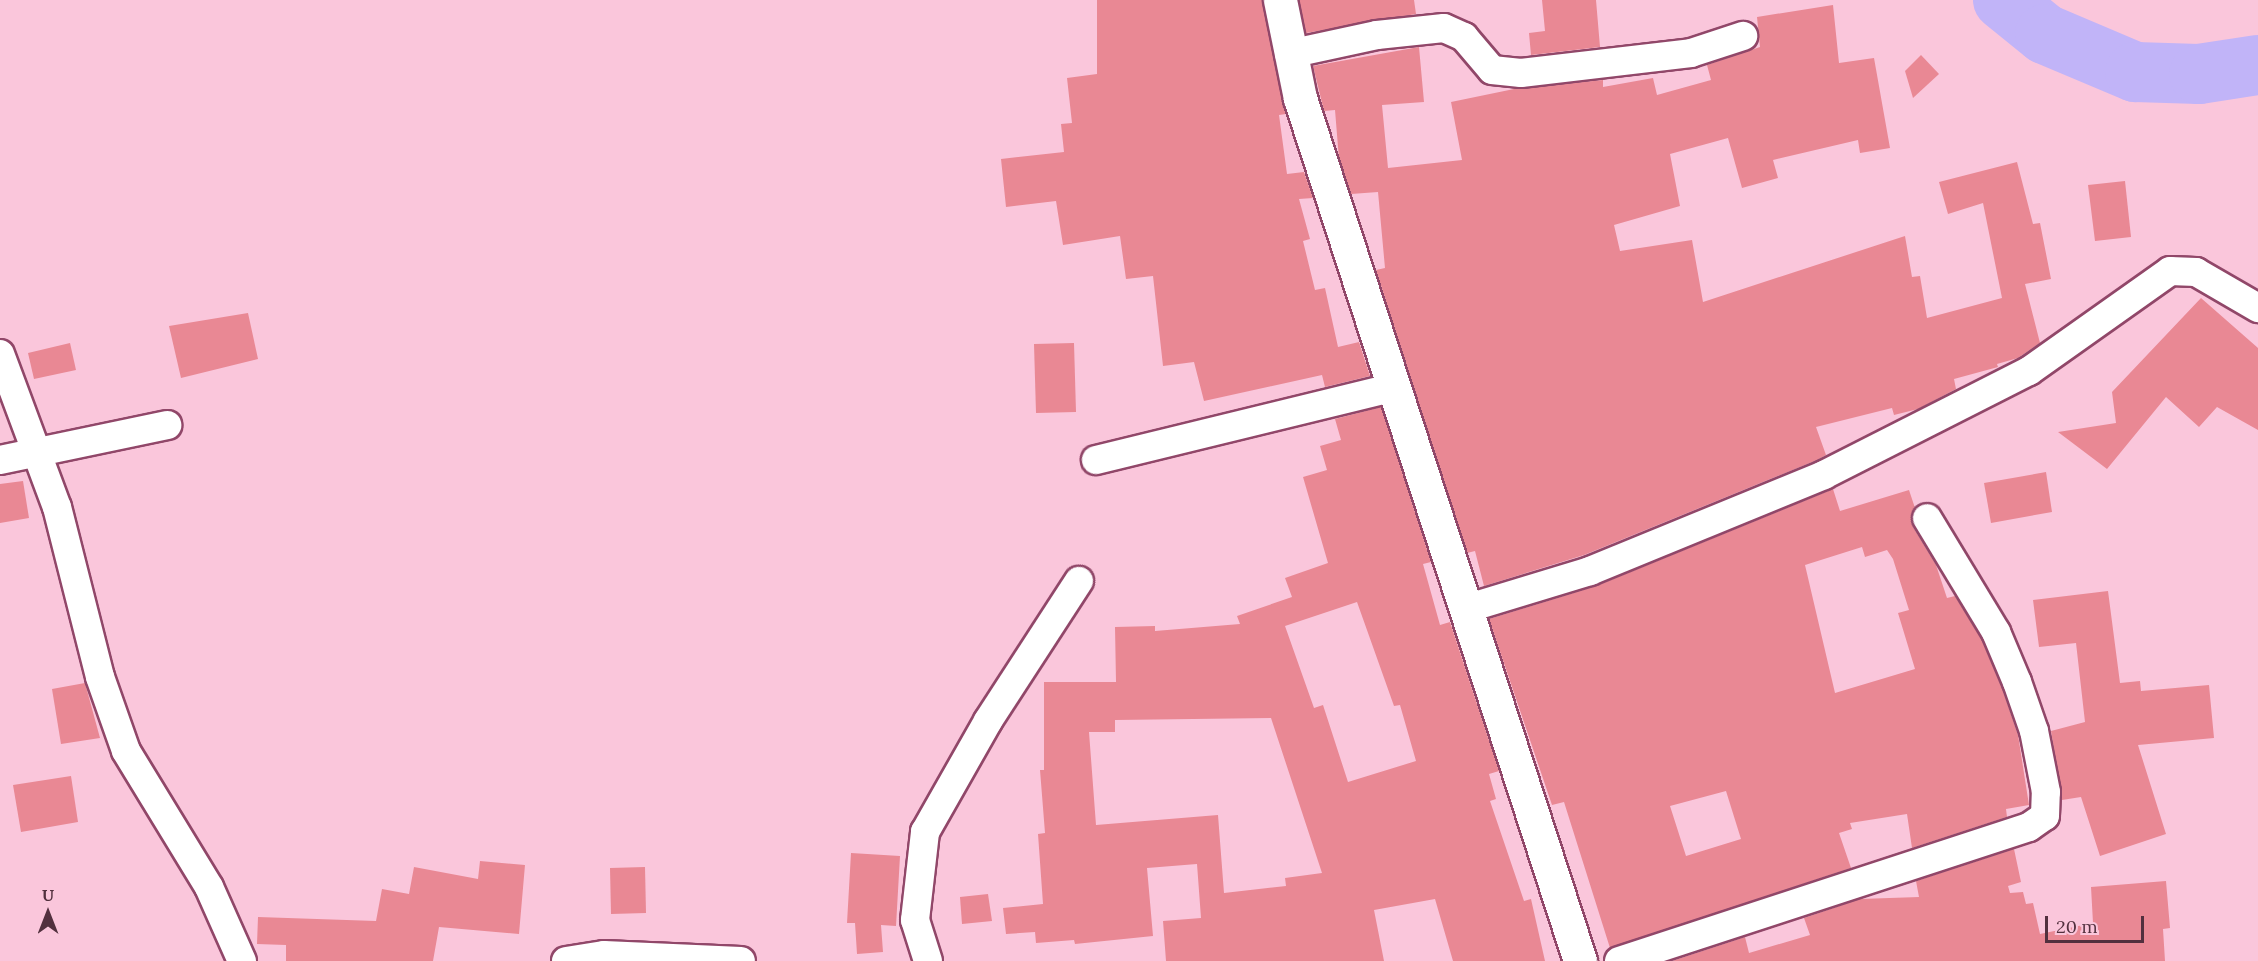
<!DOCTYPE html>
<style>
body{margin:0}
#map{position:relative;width:2258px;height:961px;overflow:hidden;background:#fac6db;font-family:Lora,serif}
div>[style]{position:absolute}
.river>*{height:60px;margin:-30px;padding:0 30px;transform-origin:30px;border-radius:30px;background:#c1b4f8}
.building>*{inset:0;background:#e98894}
.roads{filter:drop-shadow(2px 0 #914769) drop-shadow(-2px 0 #914769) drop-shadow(0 2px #914769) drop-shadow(0 -2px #914769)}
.street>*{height:28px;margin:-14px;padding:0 14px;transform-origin:14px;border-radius:14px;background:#fff}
.secondary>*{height:33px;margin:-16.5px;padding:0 16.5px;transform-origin:16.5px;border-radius:16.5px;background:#fff}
span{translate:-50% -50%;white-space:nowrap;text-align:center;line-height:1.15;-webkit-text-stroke:4.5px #fac6db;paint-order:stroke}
.north{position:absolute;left:18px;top:883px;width:60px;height:60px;-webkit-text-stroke:4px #fac6db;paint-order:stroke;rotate:0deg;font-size:16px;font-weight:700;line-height:24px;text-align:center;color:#52303e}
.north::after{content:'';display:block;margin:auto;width:21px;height:27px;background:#52303e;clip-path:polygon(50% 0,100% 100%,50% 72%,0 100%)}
.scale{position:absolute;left:2045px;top:916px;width:99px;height:27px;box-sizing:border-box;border:3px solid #52303e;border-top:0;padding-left:8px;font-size:18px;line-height:21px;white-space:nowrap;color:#52303e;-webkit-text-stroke:4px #fac6db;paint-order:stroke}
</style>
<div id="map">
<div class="river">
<i style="left:2003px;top:0;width:54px;rotate:39deg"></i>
<i style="left:2045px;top:34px;width:98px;rotate:22.9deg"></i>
<i style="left:2135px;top:72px;width:64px;rotate:1.8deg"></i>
<i style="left:2199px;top:74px;width:60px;rotate:-8.7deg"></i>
</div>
<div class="building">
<i style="clip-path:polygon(1097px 0,1262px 0,1286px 114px,1279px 115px,1287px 174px,1304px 172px,1313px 198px,1299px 199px,1310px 239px,1303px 241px,1315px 290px,1325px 288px,1338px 347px,1359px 342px,1370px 376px,1325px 387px,1322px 375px,1204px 401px,1194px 362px,1163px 366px,1153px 276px,1126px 279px,1120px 236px,1063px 245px,1056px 201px,1006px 207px,1001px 159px,1064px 152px,1061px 124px,1072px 123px,1067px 78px,1097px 74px)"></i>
<i style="clip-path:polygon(1299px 0,1414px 0,1416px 14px,1306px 33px)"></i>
<i style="clip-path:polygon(1542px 0,1596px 0,1600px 47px,1531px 55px,1529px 33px,1545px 31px)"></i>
<i style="clip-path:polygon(1833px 5px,1839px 63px,1874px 58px,1890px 148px,1860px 153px,1858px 140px,1773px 160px,1778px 178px,1742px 188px,1728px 138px,1670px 154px,1680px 206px,1614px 225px,1620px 251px,1692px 240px,1703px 302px,1905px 236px,1912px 277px,1920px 276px,1927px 318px,2002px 298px,1983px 203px,1948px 214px,1939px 182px,2017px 162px,2033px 224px,2040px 223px,2051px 279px,2025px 284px,2040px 343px,2018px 358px,1997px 364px,1998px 367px,1954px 379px,1956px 389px,1918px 409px,1894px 415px,1892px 408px,1816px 427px,1826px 455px,1817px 460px,1584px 555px,1484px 586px,1475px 551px,1467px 553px,1376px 270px,1385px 268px,1378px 192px,1351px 194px,1339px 159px,1335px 110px,1324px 111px,1313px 66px,1419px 47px,1424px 102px,1382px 105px,1388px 168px,1462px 160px,1451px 102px,1514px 89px,1603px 80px,1603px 87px,1653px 78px,1657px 95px,1711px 80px,1707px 65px,1760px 47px,1757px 17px)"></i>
<i style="clip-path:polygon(1921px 55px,1939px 74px,1913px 98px,1905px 71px)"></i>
<i style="clip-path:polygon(2125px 181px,2131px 237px,2095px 241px,2088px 185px)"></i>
<i style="clip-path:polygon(2201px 298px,2258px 348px,2258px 430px,2217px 407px,2199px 427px,2166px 397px,2107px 469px,2058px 432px,2116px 423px,2112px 392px)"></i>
<i style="clip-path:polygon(248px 313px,258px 359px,181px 378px,169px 326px)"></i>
<i style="clip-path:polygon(70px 343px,76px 370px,34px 379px,28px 353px)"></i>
<i style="clip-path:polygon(1074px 343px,1076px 412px,1036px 413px,1034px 344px)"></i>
<i style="clip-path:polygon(evenodd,1381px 407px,1431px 562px,1423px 564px,1440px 625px,1450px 622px,1499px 771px,1489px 774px,1496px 799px,1490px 801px,1524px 901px,1531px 899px,1545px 961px,1453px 961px,1435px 899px,1374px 910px,1384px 961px,1166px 961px,1163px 921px,1201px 918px,1197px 864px,1147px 868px,1153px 936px,1075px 944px,1074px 940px,1036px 943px,1035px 932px,1006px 934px,1003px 908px,1043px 904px,1038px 834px,1045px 833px,1040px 770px,1044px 770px,1044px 682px,1116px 682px,1115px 627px,1155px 626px,1155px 631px,1240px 624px,1237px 616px,1292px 597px,1285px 578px,1328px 563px,1303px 477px,1327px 470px,1320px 446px,1341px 440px,1335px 419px,1381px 407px,1357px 602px,1394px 706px,1400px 705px,1416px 761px,1348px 782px,1323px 705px,1314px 708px,1285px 626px,1357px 602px,1381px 407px,1271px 718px,1322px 873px,1285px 878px,1286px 886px,1224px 893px,1218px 815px,1096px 825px,1089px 732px,1115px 732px,1115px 720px,1271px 718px)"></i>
<i style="clip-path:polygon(2046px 472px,2052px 512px,1991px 523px,1984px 483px)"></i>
<i style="clip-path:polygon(23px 481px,29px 518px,0 523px,0 484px)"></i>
<i style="clip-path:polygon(evenodd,1833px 489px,1840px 511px,1909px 490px,1915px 508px,1913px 527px,1936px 565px,1947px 598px,1955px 596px,1981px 638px,2002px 688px,2018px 735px,2029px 805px,2006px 809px,2007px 817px,1912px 848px,1907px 814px,1850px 823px,1852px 829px,1839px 833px,1851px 868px,1610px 948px,1564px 802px,1552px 805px,1489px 619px,1596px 586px,1833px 489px,1862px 547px,1865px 557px,1887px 550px,1893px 559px,1909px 610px,1898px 613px,1915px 669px,1835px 693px,1805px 565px,1862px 547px,1833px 489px,1726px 791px,1741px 839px,1686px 856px,1670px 806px,1726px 791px)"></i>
<i style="clip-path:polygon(2108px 591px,2120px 683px,2140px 681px,2141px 691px,2209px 685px,2214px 738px,2138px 745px,2166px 834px,2100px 856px,2081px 797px,2062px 800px,2051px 731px,2085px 722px,2076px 643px,2039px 647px,2033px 600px)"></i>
<i style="clip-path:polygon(85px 683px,100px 738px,61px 744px,52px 689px)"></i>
<i style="clip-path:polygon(71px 776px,78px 822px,21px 832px,13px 785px)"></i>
<i style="clip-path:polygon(2014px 849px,2021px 882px,2008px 886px,2010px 893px,2023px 892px,2026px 904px,2033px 903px,2040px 934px,2093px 923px,2091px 887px,2166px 881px,2170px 928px,2163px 929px,2165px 961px,1672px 961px,1745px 937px,1749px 953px,1810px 935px,1804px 918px,1860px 899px,1919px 897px,1916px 881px)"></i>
<i style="clip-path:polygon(851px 853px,900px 856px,896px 926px,881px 925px,883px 952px,857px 954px,855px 923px,847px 923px)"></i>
<i style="clip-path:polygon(480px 861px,525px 865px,519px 934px,439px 927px,433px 961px,286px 961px,286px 945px,257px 944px,258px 917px,376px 921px,382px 889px,409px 894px,414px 867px,478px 879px)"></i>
<i style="clip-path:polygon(645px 867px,646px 913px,611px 914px,610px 868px)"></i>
<i style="clip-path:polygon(988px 894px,992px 921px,962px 924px,960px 897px)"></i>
</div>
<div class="roads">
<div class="street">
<i style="left:1289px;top:54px;width:90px;rotate:-12.2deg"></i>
<i style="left:1377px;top:35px;width:67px;rotate:-6deg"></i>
<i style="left:1444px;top:28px;width:22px;rotate:24deg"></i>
<i style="left:1464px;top:37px;width:43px;rotate:49.7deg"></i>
<i style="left:1492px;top:70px;width:29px;rotate:6deg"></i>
<i style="left:1521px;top:73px;width:171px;rotate:-6.7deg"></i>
<i style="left:1691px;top:53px;width:55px;rotate:-18.1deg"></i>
<i style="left:0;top:354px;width:163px;rotate:69.6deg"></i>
<i style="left:57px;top:507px;width:175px;rotate:75.8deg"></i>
<i style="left:100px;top:677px;width:78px;rotate:70.6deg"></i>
<i style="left:126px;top:751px;width:159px;rotate:58.6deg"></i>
<i style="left:209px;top:887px;width:81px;rotate:66deg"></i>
<i style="left:0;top:460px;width:171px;rotate:-11.8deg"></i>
<i style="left:1096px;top:460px;width:304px;rotate:-13.7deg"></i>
<i style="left:1465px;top:609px;width:131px;rotate:-16.9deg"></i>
<i style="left:1590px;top:571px;width:253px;rotate:-22.3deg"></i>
<i style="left:1824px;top:475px;width:230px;rotate:-26.9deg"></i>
<i style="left:2029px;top:371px;width:173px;rotate:-35.3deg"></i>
<i style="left:2170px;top:271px;width:26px;rotate:2deg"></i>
<i style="left:2196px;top:272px;width:72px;rotate:30.1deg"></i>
<i style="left:566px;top:961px;width:38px;rotate:-9deg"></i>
<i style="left:604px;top:955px;width:137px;rotate:2.5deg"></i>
<i style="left:928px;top:961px;width:43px;rotate:-107.6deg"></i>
<i style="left:915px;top:920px;width:89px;rotate:-83.5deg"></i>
<i style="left:925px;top:832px;width:128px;rotate:-60.4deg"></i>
<i style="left:988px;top:721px;width:167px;rotate:-57deg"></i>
<i style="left:1619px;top:961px;width:431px;rotate:-18.1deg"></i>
<i style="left:2029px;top:827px;width:19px;rotate:-35deg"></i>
<i style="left:2045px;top:816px;width:24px;rotate:-88deg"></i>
<i style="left:2046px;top:792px;width:62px;rotate:-101.1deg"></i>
<i style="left:2034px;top:731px;width:52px;rotate:-109.1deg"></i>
<i style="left:2017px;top:682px;width:54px;rotate:-112.8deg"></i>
<i style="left:1996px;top:632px;width:133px;rotate:-121.2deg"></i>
</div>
<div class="secondary">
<i style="left:1280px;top:0;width:100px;rotate:78.5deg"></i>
<i style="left:1300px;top:98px;width:907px;rotate:72.02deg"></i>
</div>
</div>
<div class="north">U</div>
<div class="scale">20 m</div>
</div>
